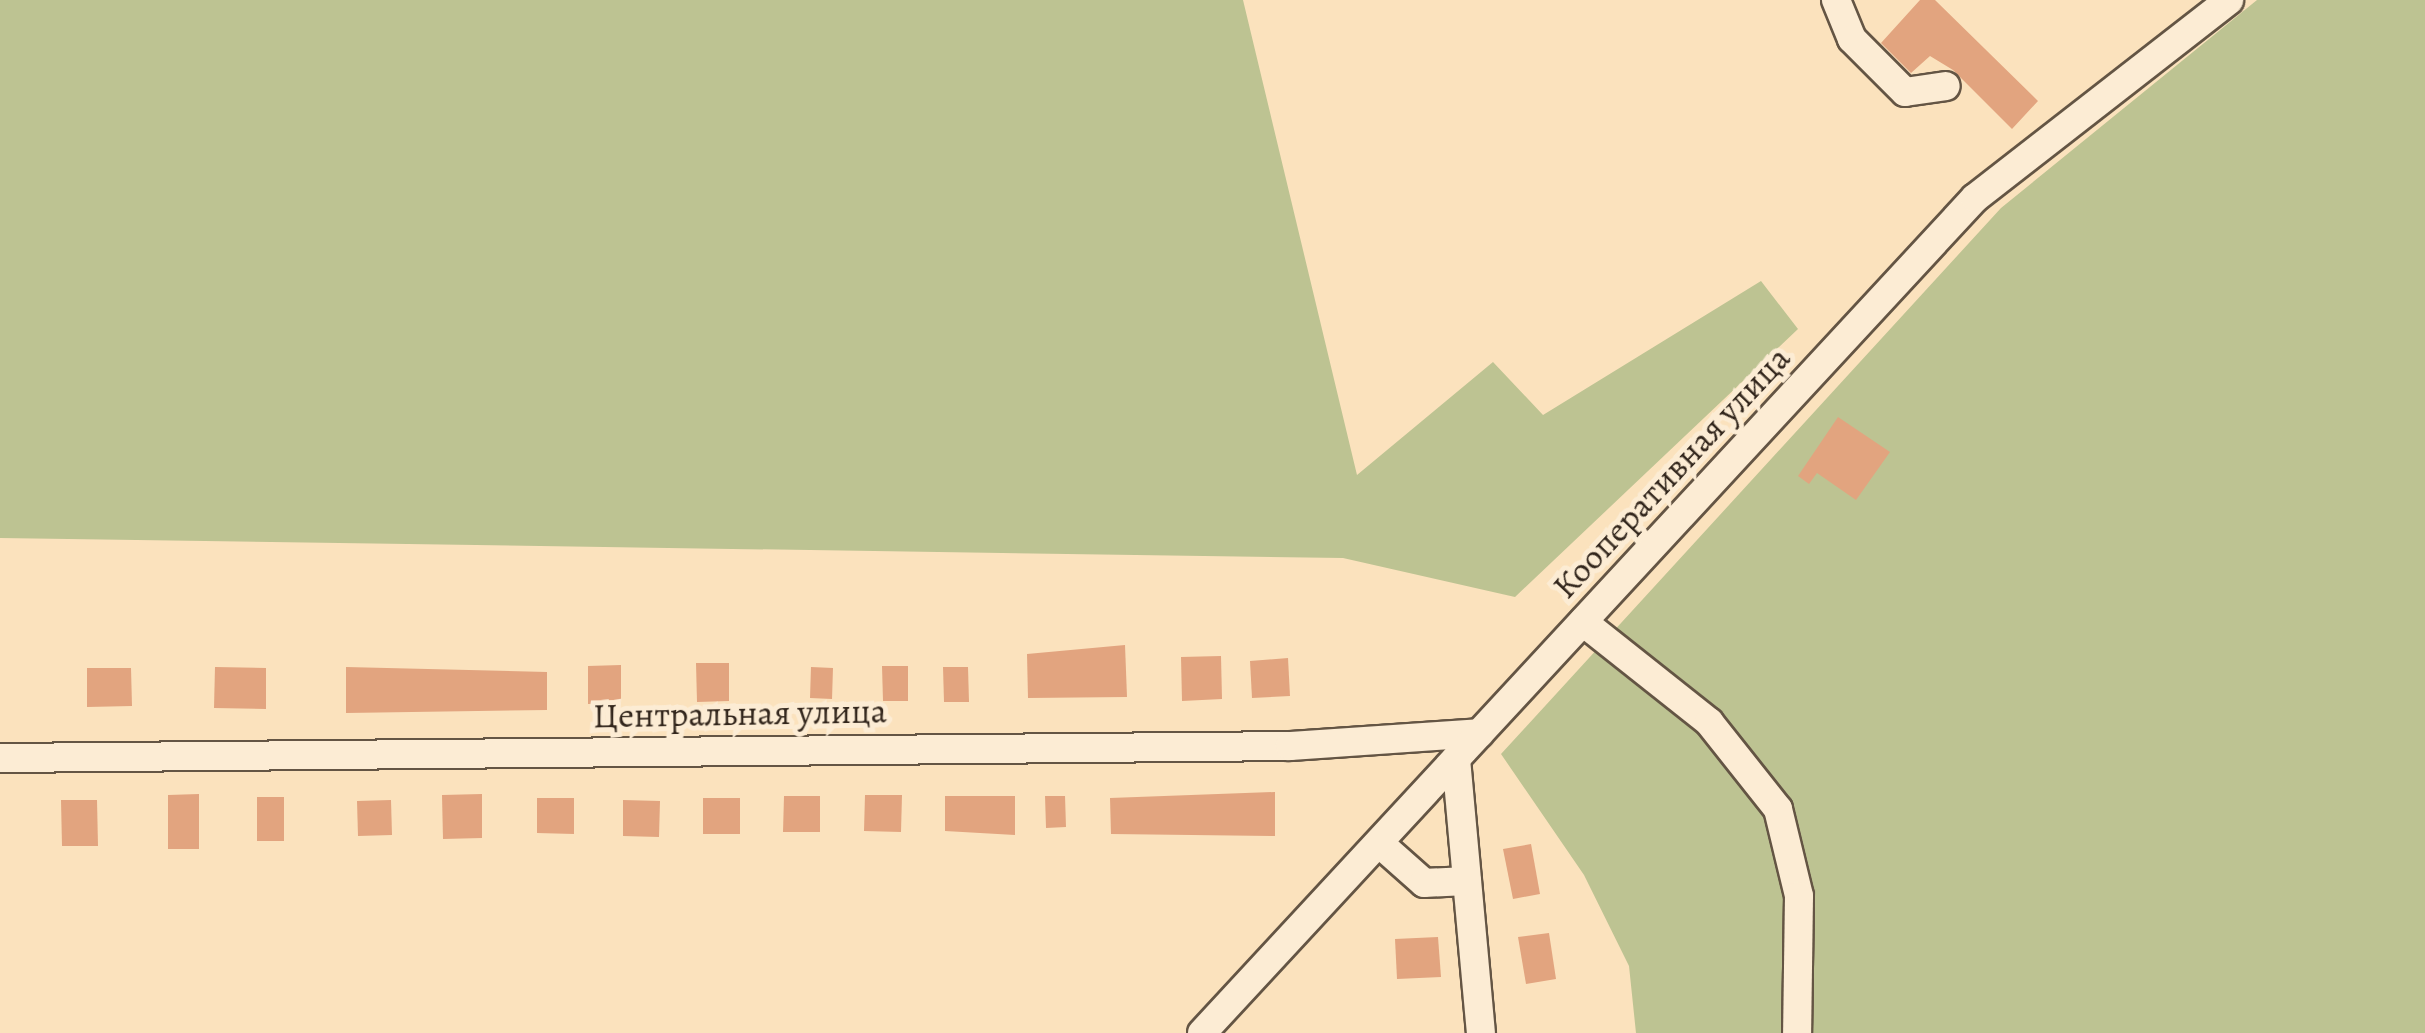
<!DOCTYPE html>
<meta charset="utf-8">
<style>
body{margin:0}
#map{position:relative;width:2425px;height:1033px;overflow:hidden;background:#fbe2bd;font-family:Alegreya,serif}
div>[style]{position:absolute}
.green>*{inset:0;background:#bdc392}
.building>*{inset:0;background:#e2a47f}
.roads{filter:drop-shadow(2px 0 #645544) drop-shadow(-2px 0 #645544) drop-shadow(0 2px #645544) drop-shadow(0 -2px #645544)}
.minor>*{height:28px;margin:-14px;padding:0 14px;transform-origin:14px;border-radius:14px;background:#fcecd4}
span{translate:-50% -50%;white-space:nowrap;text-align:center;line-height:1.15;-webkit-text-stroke:10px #fcecd4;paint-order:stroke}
.street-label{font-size:35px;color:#32261c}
</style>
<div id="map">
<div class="green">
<i style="clip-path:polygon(0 0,1243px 0,1357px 475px,1493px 362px,1543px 415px,1761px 281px,1798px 329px,1515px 597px,1343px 558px,0 538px)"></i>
<i style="clip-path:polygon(2257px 0,2425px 0,2425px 1033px,1636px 1033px,1629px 966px,1584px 875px,1501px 754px,2001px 208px)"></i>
</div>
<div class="building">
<i style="clip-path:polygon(1920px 0,1935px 0,2038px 101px,2012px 129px,1953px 70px,1930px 56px,1911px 73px,1881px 43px)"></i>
<i style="clip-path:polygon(1838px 417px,1890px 452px,1856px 500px,1817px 473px,1809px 484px,1798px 476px)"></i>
<i style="clip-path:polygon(1125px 645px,1127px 697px,1028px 698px,1027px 654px)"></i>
<i style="clip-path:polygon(1221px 656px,1222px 699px,1182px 701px,1181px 657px)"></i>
<i style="clip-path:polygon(1288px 658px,1290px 696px,1252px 698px,1250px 661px)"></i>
<i style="clip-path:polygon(696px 663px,729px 663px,729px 701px,697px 702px)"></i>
<i style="clip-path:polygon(621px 665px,621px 703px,588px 704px,588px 666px)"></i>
<i style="clip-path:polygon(882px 666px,908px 666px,908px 701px,883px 701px)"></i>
<i style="clip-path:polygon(215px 667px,266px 668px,266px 709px,214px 708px)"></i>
<i style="clip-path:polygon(346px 667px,547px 672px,547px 710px,346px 713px)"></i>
<i style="clip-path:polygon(811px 667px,833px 668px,832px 699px,810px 698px)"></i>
<i style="clip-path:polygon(943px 667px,968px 667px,969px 702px,944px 702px)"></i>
<i style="clip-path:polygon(87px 668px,131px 668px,132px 706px,87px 707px)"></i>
<i style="clip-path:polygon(1275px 792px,1275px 836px,1111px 834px,1110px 798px)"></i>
<i style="clip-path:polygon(199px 794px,199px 849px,168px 849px,168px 795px)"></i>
<i style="clip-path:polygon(482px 794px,482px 838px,443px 839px,442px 795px)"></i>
<i style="clip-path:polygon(865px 795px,902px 795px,901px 832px,864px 831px)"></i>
<i style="clip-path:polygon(784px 796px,820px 796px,820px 832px,783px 832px)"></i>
<i style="clip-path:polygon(945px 796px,1015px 796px,1015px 835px,945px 831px)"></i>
<i style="clip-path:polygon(1045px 796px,1065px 796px,1066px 827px,1046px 828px)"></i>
<i style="clip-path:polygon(257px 797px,284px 797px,284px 841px,257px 841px)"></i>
<i style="clip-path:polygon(537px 798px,574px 798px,574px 834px,537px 833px)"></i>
<i style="clip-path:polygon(703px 798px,740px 798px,740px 834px,703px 834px)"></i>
<i style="clip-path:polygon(61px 800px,97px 800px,98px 846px,62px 846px)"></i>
<i style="clip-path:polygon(391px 800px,392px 835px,358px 836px,357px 801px)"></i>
<i style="clip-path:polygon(623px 800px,660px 801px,659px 837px,623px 836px)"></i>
<i style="clip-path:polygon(1531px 844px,1540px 894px,1513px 899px,1503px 849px)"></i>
<i style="clip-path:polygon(1549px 933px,1556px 979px,1526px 984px,1518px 937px)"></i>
<i style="clip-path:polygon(1438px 937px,1441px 977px,1397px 979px,1395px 939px)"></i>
</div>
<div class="roads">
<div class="minor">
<i style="left:1836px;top:0;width:42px;rotate:67.7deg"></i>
<i style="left:1852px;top:39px;width:75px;rotate:45deg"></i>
<i style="left:1905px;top:92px;width:41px;rotate:-8.3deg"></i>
<i style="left:1583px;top:622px;width:161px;rotate:38.4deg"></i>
<i style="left:1709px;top:722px;width:111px;rotate:51.6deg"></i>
<i style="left:1778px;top:809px;width:89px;rotate:76.4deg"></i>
<i style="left:1799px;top:896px;width:137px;rotate:90.8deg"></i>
<i style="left:0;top:758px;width:1290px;rotate:-0.53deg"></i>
<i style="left:1290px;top:746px;width:190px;rotate:-3.9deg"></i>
<i style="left:1456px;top:759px;width:275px;rotate:84.8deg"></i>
<i style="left:1379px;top:843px;width:60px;rotate:41.6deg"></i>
<i style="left:1424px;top:883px;width:43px;rotate:-2.7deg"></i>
<i style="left:1202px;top:1033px;width:1138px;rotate:-47.21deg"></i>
<i style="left:1975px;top:198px;width:322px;rotate:-37.9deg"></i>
</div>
</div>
<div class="street-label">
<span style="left:1671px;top:472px;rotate:-47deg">Кооперативная улица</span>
<span style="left:740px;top:713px;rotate:-1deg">Центральная улица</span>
</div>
</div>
